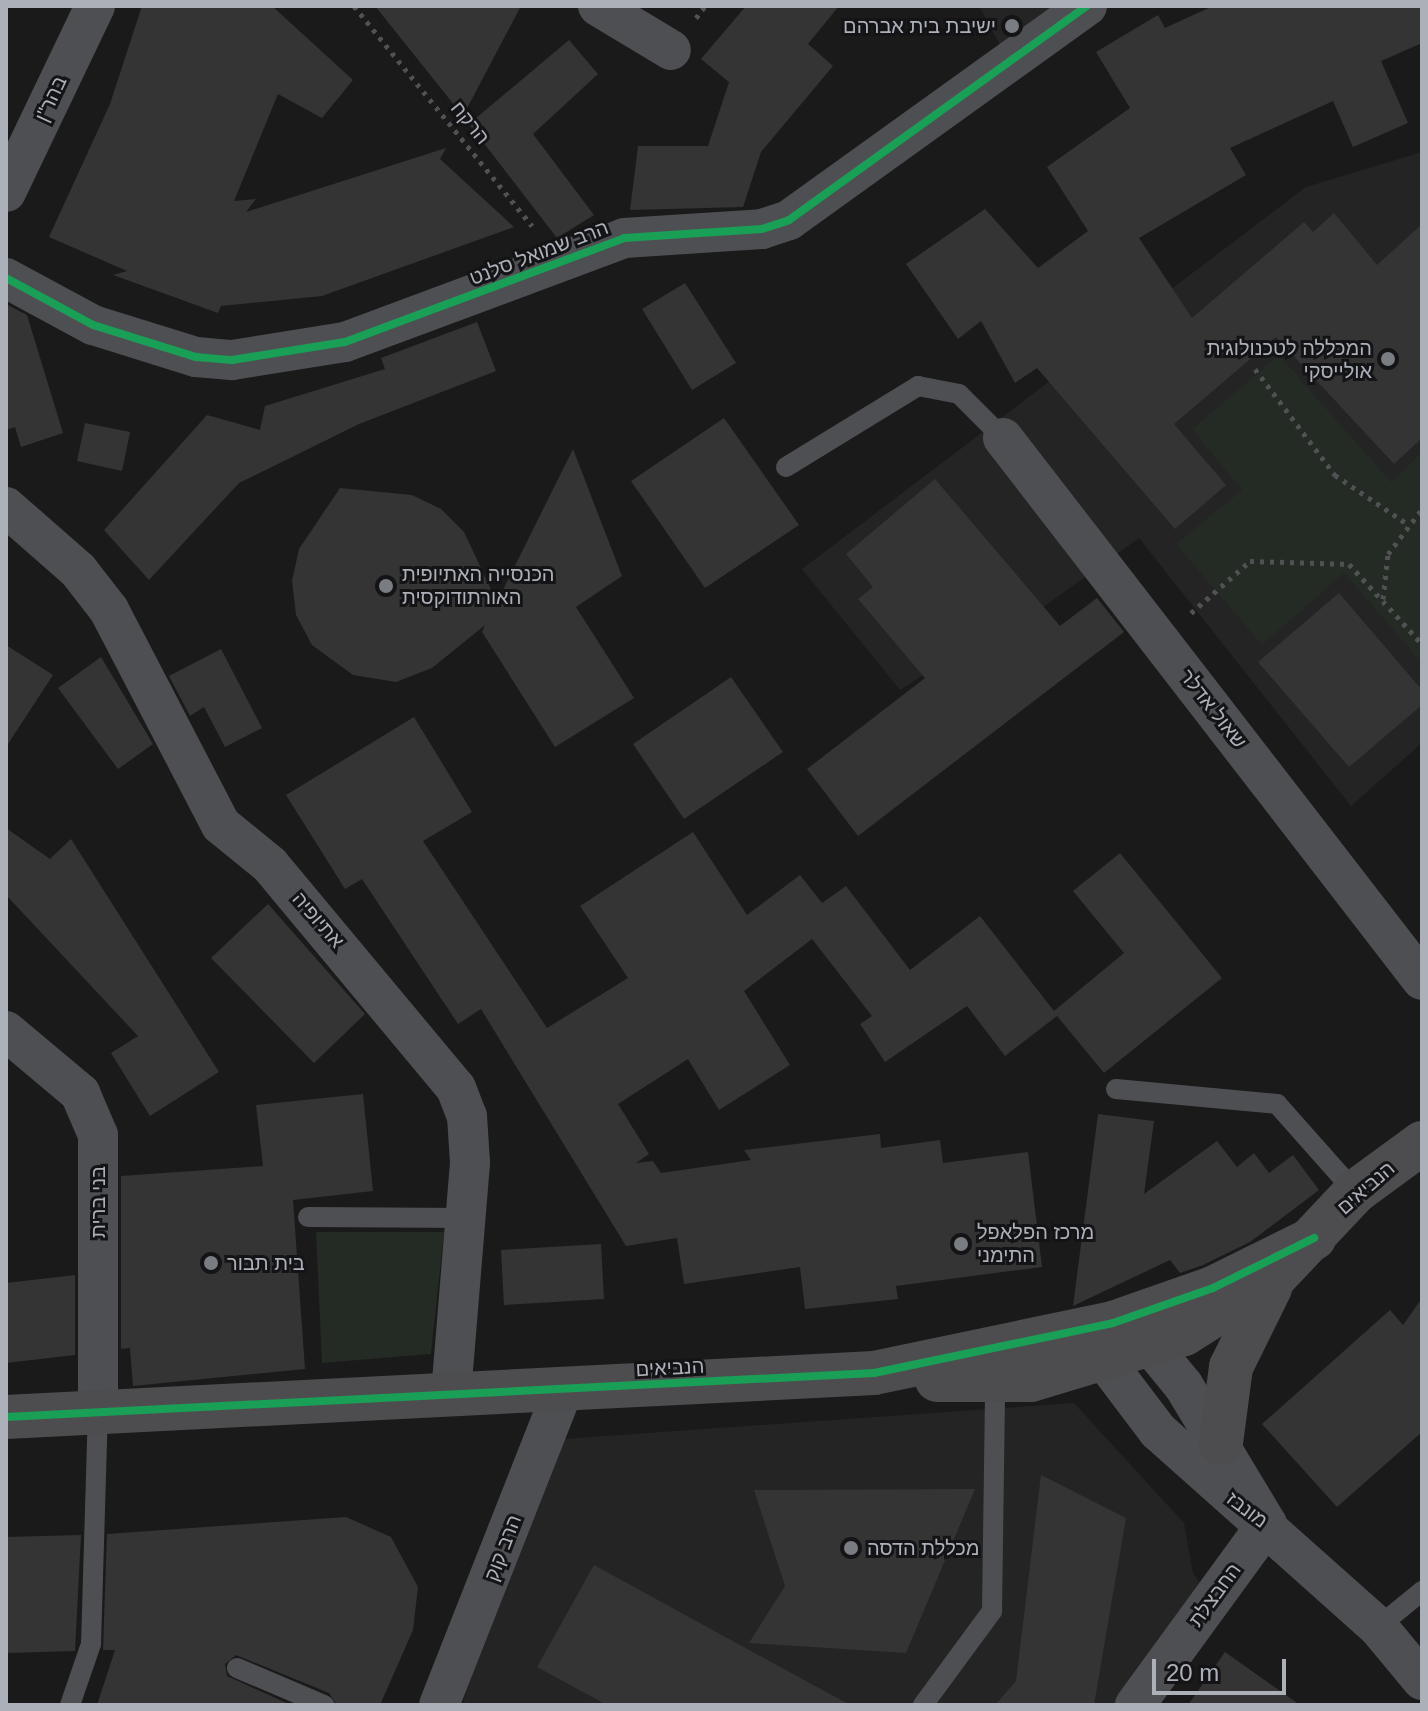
<!DOCTYPE html>
<meta charset="utf-8">
<style>
body{margin:0}
#map{position:relative;width:1428px;height:1711px;overflow:hidden;background:#1a1a1a;font-family:Arial,Heebo,sans-serif}
div>[style]{position:absolute}
.built>*{inset:0;background:#242425}
.green>*{inset:0;background:#242a24}
.building>*{inset:0;background:#343435}
.path>*{height:5px;margin-top:-2.5px;transform-origin:0;background:repeating-linear-gradient(90deg,#505153 0 4px,transparent 0 10px)}
.lane>*{height:20px;margin:-10px;padding:0 10px;transform-origin:10px;border-radius:10px;background:#4e4f52}
.street>*{height:40px;margin:-20px;padding:0 20px;transform-origin:20px;border-radius:20px;background:#4e4f52}
.secondary>*{height:44px;margin:-22px;padding:0 22px;transform-origin:22px;border-radius:22px;background:#4d4d50}
.cycleway>*{height:8px;margin:-4px;padding:0 4px;transform-origin:4px;border-radius:4px;background:#1a9f57}
.dots>*{width:22px;height:22px;translate:-50% -50%;box-sizing:border-box;border:4px solid #141416;border-radius:50%}
span{translate:-50% -50%;white-space:nowrap;text-align:center;line-height:1.15;-webkit-text-stroke:6px #141416;paint-order:stroke}
.poi-label{font-size:20px;color:#acb0b9}
.right{translate:-100% -50%;text-align:right}
.left{translate:0 -50%;text-align:left}
.street-label{font-size:20px;color:#acb0b9}
.frame{position:absolute;inset:0;border:8px solid #acb0b9;pointer-events:none}
.scale{position:absolute;left:1152px;top:1659px;width:134px;height:36px;box-sizing:border-box;border:4px solid #acb0b9;border-top:0;padding-left:10px;font-size:24px;line-height:28px;white-space:nowrap;color:#acb0b9;-webkit-text-stroke:6px #141416;paint-order:stroke}
</style>
<div id="map">
<div class="built">
<i style="clip-path:polygon(979px 6px,1068px 6px,1000px 45px)"></i>
<i style="clip-path:polygon(1422px 152px,1422px 743px,1351px 806px,1139px 538px,970px 660px,959px 652px,900px 690px,802px 569px,1306px 187px)"></i>
<i style="clip-path:polygon(1074px 1403px,1184px 1523px,1193px 1573px,1206px 1591px,1122px 1705px,462px 1705px,549px 1440px)"></i>
</div>
<div class="green">
<i style="clip-path:polygon(1279px 355px,1391px 482px,1422px 452px,1422px 663px,1344px 573px,1262px 645px,1176px 544px,1242px 490px,1192px 429px)"></i>
<i style="clip-path:polygon(316px 1232px,444px 1232px,431px 1354px,322px 1363px)"></i>
</div>
<div class="building">
<i style="clip-path:polygon(142px 6px,272px 6px,353px 80px,322px 118px,278px 94px,234px 201px,256px 199px,246px 212px,446px 148px,440px 159px,514px 227px,322px 296px,221px 306px,218px 313px,113px 275px,127px 271px,49px 237px,110px 104px)"></i>
<i style="clip-path:polygon(375px 6px,521px 6px,463px 116px)"></i>
<i style="clip-path:polygon(746px 6px,839px 6px,808px 44px,833px 66px,761px 152px,743px 207px,630px 210px,638px 146px,708px 146px,729px 82px,701px 59px)"></i>
<i style="clip-path:polygon(1213px 6px,1422px 6px,1422px 43px,1381px 61px,1408px 123px,1353px 147px,1333px 101px,1230px 148px,1246px 175px,1139px 238px,1192px 318px,1304px 222px,1313px 232px,1334px 213px,1377px 265px,1422px 224px,1422px 438px,1394px 464px,1276px 337px,1174px 424px,1226px 485px,1175px 529px,1037px 368px,1015px 383px,981px 321px,958px 339px,906px 264px,985px 209px,1038px 268px,1088px 231px,1047px 167px,1130px 108px,1096px 52px,1158px 15px,1165px 28px)"></i>
<i style="clip-path:polygon(569px 40px,598px 74px,533px 134px,594px 215px,557px 238px,469px 124px)"></i>
<i style="clip-path:polygon(685px 283px,736px 363px,692px 390px,642px 309px)"></i>
<i style="clip-path:polygon(6px 304px,27px 315px,63px 433px,21px 447px,15px 427px,6px 430px)"></i>
<i style="clip-path:polygon(477px 322px,496px 371px,359px 424px,239px 483px,149px 580px,104px 530px,207px 415px,260px 430px,265px 406px,385px 369px,381px 358px)"></i>
<i style="clip-path:polygon(724px 418px,799px 525px,705px 588px,631px 481px)"></i>
<i style="clip-path:polygon(85px 423px,130px 432px,122px 471px,77px 461px)"></i>
<i style="clip-path:polygon(573px 449px,622px 576px,576px 607px,634px 698px,555px 747px,482px 632px,485px 625px,432px 668px,396px 682px,353px 675px,312px 645px,296px 615px,292px 581px,299px 549px,340px 488px,412px 495px,441px 509px,464px 532px,497px 602px)"></i>
<i style="clip-path:polygon(935px 479px,1060px 626px,1097px 598px,1124px 632px,858px 836px,807px 769px,925px 678px,858px 599px,873px 587px,846px 554px)"></i>
<i style="clip-path:polygon(1339px 593px,1422px 690px,1422px 705px,1349px 767px,1258px 662px)"></i>
<i style="clip-path:polygon(6px 645px,53px 675px,6px 747px)"></i>
<i style="clip-path:polygon(221px 649px,262px 728px,225px 747px,204px 707px,190px 716px,169px 676px)"></i>
<i style="clip-path:polygon(101px 657px,153px 744px,118px 769px,58px 688px)"></i>
<i style="clip-path:polygon(731px 677px,783px 752px,684px 819px,633px 744px)"></i>
<i style="clip-path:polygon(414px 717px,472px 812px,423px 841px,547px 1028px,628px 978px,580px 906px,693px 832px,747px 915px,800px 875px,822px 903px,846px 886px,910px 970px,980px 916px,1054px 1011px,1124px 953px,1073px 891px,1120px 853px,1222px 978px,1104px 1073px,1057px 1016px,1005px 1056px,967px 1006px,885px 1062px,860px 1024px,872px 1016px,812px 939px,744px 991px,790px 1065px,719px 1110px,688px 1059px,618px 1104px,649px 1154px,636px 1163px,653px 1161px,661px 1173px,751px 1160px,744px 1150px,880px 1134px,881px 1148px,940px 1140px,943px 1163px,1028px 1152px,1042px 1267px,896px 1286px,898px 1299px,805px 1309px,800px 1267px,684px 1284px,677px 1238px,626px 1246px,481px 1009px,458px 1024px,362px 879px,345px 889px,286px 795px)"></i>
<i style="clip-path:polygon(6px 828px,50px 859px,71px 839px,219px 1072px,150px 1116px,111px 1053px,138px 1036px,6px 895px)"></i>
<i style="clip-path:polygon(268px 904px,365px 1014px,314px 1063px,211px 958px)"></i>
<i style="clip-path:polygon(363px 1094px,373px 1191px,293px 1200px,305px 1369px,133px 1386px,130px 1348px,121px 1349px,121px 1176px,263px 1166px,256px 1105px)"></i>
<i style="clip-path:polygon(1098px 1114px,1154px 1121px,1144px 1194px,1217px 1141px,1237px 1167px,1254px 1153px,1269px 1173px,1293px 1155px,1319px 1190px,1250px 1242px,1203px 1265px,1180px 1273px,1170px 1260px,1073px 1306px)"></i>
<i style="clip-path:polygon(601px 1244px,604px 1299px,504px 1305px,501px 1250px)"></i>
<i style="clip-path:polygon(75px 1275px,75px 1355px,6px 1363px,6px 1283px)"></i>
<i style="clip-path:polygon(1422px 1298px,1422px 1432px,1337px 1507px,1262px 1424px,1390px 1310px,1403px 1325px)"></i>
<i style="clip-path:polygon(1041px 1475px,1126px 1518px,1094px 1705px,995px 1705px,1016px 1681px)"></i>
<i style="clip-path:polygon(975px 1489px,906px 1653px,749px 1643px,785px 1586px,754px 1490px)"></i>
<i style="clip-path:polygon(346px 1517px,391px 1537px,418px 1587px,413px 1630px,380px 1705px,337px 1705px,329px 1693px,236px 1655px,225px 1664px,227px 1676px,291px 1705px,97px 1705px,115px 1650px,103px 1650px,107px 1534px)"></i>
<i style="clip-path:polygon(81px 1535px,75px 1651px,6px 1653px,6px 1537px)"></i>
<i style="clip-path:polygon(594px 1565px,760px 1656px,850px 1705px,607px 1705px,537px 1667px)"></i>
<i style="clip-path:polygon(1225px 1652px,1300px 1705px,1188px 1705px)"></i>
</div>
<div class="path">
<i style="left:354px;top:6px;width:283px;rotate:51deg"></i>
<i style="left:696px;top:18px;width:15px;rotate:-53deg"></i>
<i style="left:1255px;top:369px;width:133px;rotate:53deg"></i>
<i style="left:1335px;top:475px;width:86px;rotate:34.1deg"></i>
<i style="left:1383px;top:599px;width:45px;rotate:-83.7deg"></i>
<i style="left:1388px;top:554px;width:56px;rotate:-52.9deg"></i>
<i style="left:1191px;top:613px;width:79px;rotate:-41.4deg"></i>
<i style="left:1250px;top:561px;width:99px;rotate:1.7deg"></i>
<i style="left:1349px;top:564px;width:108px;rotate:47.6deg"></i>
</div>
<div class="lane">
<i style="left:786px;top:467px;width:155px;rotate:-31.5deg"></i>
<i style="left:918px;top:386px;width:42px;rotate:11deg"></i>
<i style="left:959px;top:394px;width:62px;rotate:45deg"></i>
<i style="left:1116px;top:1089px;width:162px;rotate:5.3deg"></i>
<i style="left:1277px;top:1104px;width:118px;rotate:48.4deg"></i>
<i style="left:308px;top:1217px;width:158px;rotate:0.4deg"></i>
<i style="left:1378px;top:1627px;width:57px;rotate:-39.3deg"></i>
<i style="left:237px;top:1668px;width:95px;rotate:23deg"></i>
<i style="left:70px;top:1705px;width:65px;rotate:-71deg"></i>
<i style="left:91px;top:1644px;width:232px;rotate:-88.3deg"></i>
<i style="left:923px;top:1705px;width:117px;rotate:-53.7deg"></i>
<i style="left:992px;top:1611px;width:226px;rotate:-89.2deg"></i>
</div>
<div class="street">
<i style="left:598px;top:6px;width:85px;rotate:31.1deg"></i>
<i style="left:6px;top:192px;width:206px;rotate:-64.4deg"></i>
<i style="left:6px;top:278px;width:99px;rotate:28.4deg"></i>
<i style="left:93px;top:325px;width:108px;rotate:17.3deg"></i>
<i style="left:196px;top:357px;width:36px;rotate:5deg"></i>
<i style="left:232px;top:360px;width:114px;rotate:-9.1deg"></i>
<i style="left:345px;top:342px;width:298px;rotate:-20.4deg"></i>
<i style="left:624px;top:238px;width:138px;rotate:-3.7deg"></i>
<i style="left:762px;top:229px;width:28px;rotate:-18deg"></i>
<i style="left:789px;top:220px;width:367px;rotate:-35.7deg"></i>
<i style="left:1003px;top:438px;width:685px;rotate:52.29deg"></i>
<i style="left:6px;top:507px;width:96px;rotate:41.2deg"></i>
<i style="left:78px;top:570px;width:51px;rotate:52.2deg"></i>
<i style="left:109px;top:610px;width:242px;rotate:62.5deg"></i>
<i style="left:221px;top:825px;width:63px;rotate:39.2deg"></i>
<i style="left:270px;top:865px;width:290px;rotate:50.2deg"></i>
<i style="left:456px;top:1088px;width:30px;rotate:69deg"></i>
<i style="left:467px;top:1116px;width:47px;rotate:86.3deg"></i>
<i style="left:470px;top:1163px;width:231px;rotate:94.7deg"></i>
<i style="left:6px;top:1031px;width:97px;rotate:40deg"></i>
<i style="left:80px;top:1093px;width:46px;rotate:66.8deg"></i>
<i style="left:98px;top:1135px;width:277px;rotate:90deg"></i>
<i style="left:1267px;top:1524px;width:162px;rotate:-121.1deg"></i>
<i style="left:1183px;top:1385px;width:50px;rotate:-129.4deg"></i>
<i style="left:1151px;top:1346px;width:44px;rotate:-148.8deg"></i>
<i style="left:1113px;top:1323px;width:39px;rotate:102deg"></i>
<i style="left:1105px;top:1361px;width:88px;rotate:52.9deg"></i>
<i style="left:1158px;top:1431px;width:295px;rotate:41.7deg"></i>
<i style="left:1378px;top:1627px;width:69px;rotate:50.3deg"></i>
<i style="left:439px;top:1705px;width:339px;rotate:-68.5deg"></i>
<i style="left:1135px;top:1705px;width:224px;rotate:-53.9deg"></i>
</div>
<div class="secondary">
<i style="left:937px;top:1380px;width:94px"></i>
<i style="left:1031px;top:1380px;width:160px;rotate:-16.7deg"></i>
<i style="left:1184px;top:1334px;width:107px;rotate:-32.1deg"></i>
<i style="left:1275px;top:1277px;width:117px;rotate:-46.7deg"></i>
<i style="left:1355px;top:1192px;width:83px;rotate:-36.2deg"></i>
<i style="left:6px;top:1417px;width:869px;rotate:-2.9deg"></i>
<i style="left:874px;top:1373px;width:244px;rotate:-11.8deg"></i>
<i style="left:1113px;top:1323px;width:106px;rotate:-19.3deg"></i>
<i style="left:1213px;top:1288px;width:113px;rotate:-26.3deg"></i>
<i style="left:1221px;top:1443px;width:77px;rotate:-82.5deg"></i>
<i style="left:1231px;top:1367px;width:88px;rotate:-63.7deg"></i>
</div>
<div class="cycleway">
<i style="left:6px;top:278px;width:99px;rotate:28.4deg"></i>
<i style="left:93px;top:325px;width:108px;rotate:17.3deg"></i>
<i style="left:196px;top:357px;width:36px;rotate:5deg"></i>
<i style="left:232px;top:360px;width:114px;rotate:-9.1deg"></i>
<i style="left:345px;top:342px;width:298px;rotate:-20.4deg"></i>
<i style="left:624px;top:238px;width:138px;rotate:-3.7deg"></i>
<i style="left:762px;top:229px;width:28px;rotate:-18deg"></i>
<i style="left:789px;top:220px;width:367px;rotate:-35.7deg"></i>
<i style="left:6px;top:1417px;width:869px;rotate:-2.9deg"></i>
<i style="left:874px;top:1373px;width:244px;rotate:-11.8deg"></i>
<i style="left:1113px;top:1323px;width:106px;rotate:-19.3deg"></i>
<i style="left:1213px;top:1288px;width:113px;rotate:-26.3deg"></i>
</div>
<div class="dots">
<i style="left:1012px;top:26px;background:#797c81"></i>
<i style="left:1388px;top:359px;background:#797c81"></i>
<i style="left:386px;top:586px;background:#797c81"></i>
<i style="left:961px;top:1244px;background:#797c81"></i>
<i style="left:211px;top:1263px;background:#797c81"></i>
<i style="left:851px;top:1548px;background:#797c81"></i>
</div>
<div class="poi-label">
<span class="right" style="left:996px;top:26px">ישיבת בית אברהם</span>
<span class="right" style="left:1372px;top:360px">המכללה לטכנולוגית<br>אולייסקי</span>
<span class="left" style="left:402px;top:586px">הכנסייה האתיופית<br>האורתודוקסית</span>
<span class="left" style="left:977px;top:1244px">מרכז הפלאפל<br>התימני</span>
<span class="left" style="left:227px;top:1263px">בית תבור</span>
<span class="left" style="left:867px;top:1548px">מכללת הדסה</span>
</div>
<div class="street-label">
<span style="left:51px;top:99px;rotate:-65deg">בהר"ן</span>
<span style="left:470px;top:123px;rotate:51deg">הרקח</span>
<span style="left:539px;top:253px;rotate:-21deg">הרב שמואל סלנט</span>
<span style="left:1213px;top:709px;rotate:52deg">שאול אדלר</span>
<span style="left:318px;top:920px;rotate:49deg">אתיופיה</span>
<span style="left:1366px;top:1188px;rotate:-41deg">הנביאים</span>
<span style="left:98px;top:1202px;rotate:-90deg">בני ברית</span>
<span style="left:670px;top:1368px;rotate:-3deg">הנביאים</span>
<span style="left:1247px;top:1510px;rotate:37deg">מונבז</span>
<span style="left:503px;top:1548px;rotate:-69deg">הרב קוק</span>
<span style="left:1215px;top:1595px;rotate:-54deg">החבצלת</span>
</div>
<div class="frame"></div>
<div class="scale">20 m</div>
</div>
